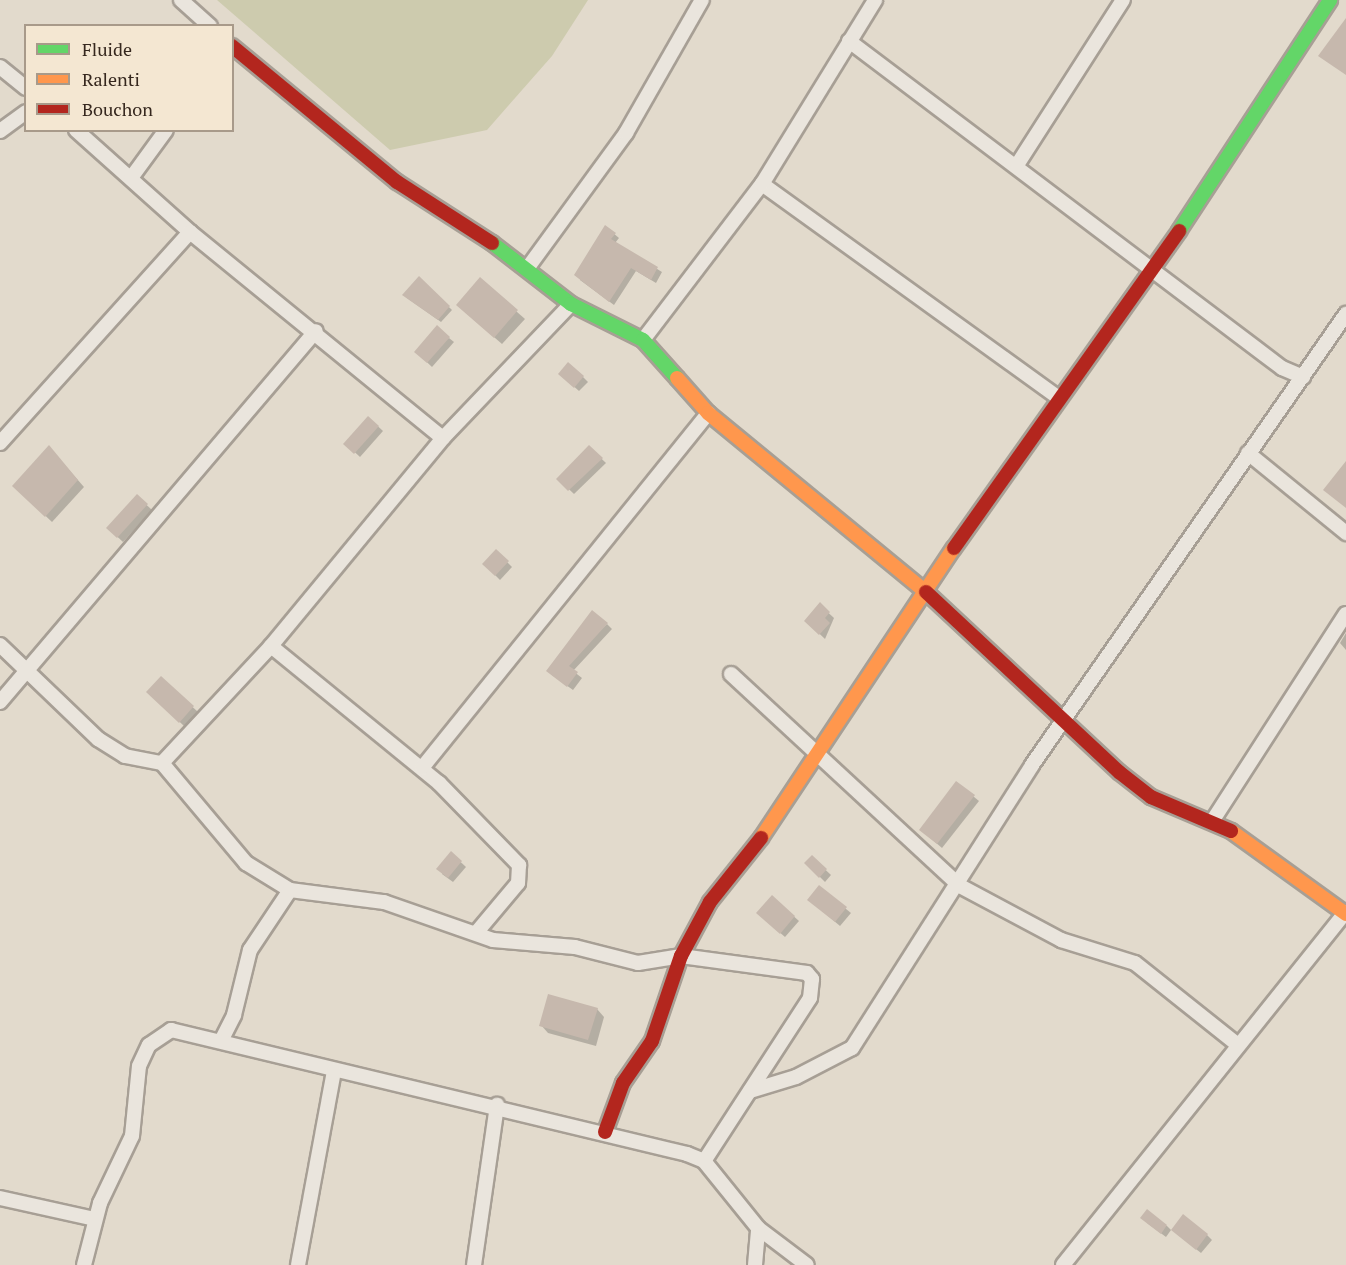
<!DOCTYPE html>
<style>
body{margin:0}
#map{position:relative;width:1346px;height:1265px;overflow:hidden;background:#e2dacc;font-family:"PT Serif",serif}
div>[style]{position:absolute}
.cemetery>*{inset:0;background:#cdcbae}
.shadow>*{inset:0;background:#0003}
.building>*{inset:0;background:#c6b8ad}
.roads{filter:drop-shadow(2px 0 #a79f95) drop-shadow(-2px 0 #a79f95) drop-shadow(0 2px #a79f95) drop-shadow(0 -2px #a79f95)}
.street>*{height:14px;margin:-7px;padding:0 7px;transform-origin:7px;border-radius:7px;background:#eae5dd}
.fast>*{height:14px;margin:-7px;padding:0 7px;transform-origin:7px;border-radius:7px;background:#63d668}
.slow>*{height:14px;margin:-7px;padding:0 7px;transform-origin:7px;border-radius:7px;background:#ff974d}
.jam>*{height:14px;margin:-7px;padding:0 7px;transform-origin:7px;border-radius:7px;background:#b3261e}
span{translate:-50% -50%;white-space:nowrap;text-align:center;line-height:1.15;-webkit-text-stroke:6px #f4e7d2;paint-order:stroke}
.legend{position:absolute;left:24px;top:24px;width:210px;height:108px;box-sizing:border-box;background:#f4e7d2;border:2px solid #a89a8a;margin:0;padding:8px 10px;list-style:none;font-size:18px;color:#35271e}
.legend li{display:flex;align-items:center;gap:12px;height:30px}
.legend b{width:30px;border:2px solid #a89a8a}
</style>
<div id="map">
<div class="cemetery">
<i style="clip-path:polygon(217px 0,588px 0,552px 56px,487px 130px,390px 150px)"></i>
</div>
<div class="shadow">
<i style="clip-path:polygon(606px 227px,619px 238px,615px 243px,662px 272px,656px 283px,636px 271px,614px 305px,580px 280px)"></i>
<i style="clip-path:polygon(419px 278px,452px 310px,441px 322px,407px 298px)"></i>
<i style="clip-path:polygon(480px 279px,525px 319px,502px 344px,465px 312px)"></i>
<i style="clip-path:polygon(449px 338px,454px 342px,432px 367px,416px 352px)"></i>
<i style="clip-path:polygon(560px 374px,583px 377px,588px 382px,579px 391px)"></i>
<i style="clip-path:polygon(369px 418px,383px 431px,360px 457px,346px 444px)"></i>
<i style="clip-path:polygon(589px 447px,606px 463px,574px 494px,558px 479px)"></i>
<i style="clip-path:polygon(55px 454px,84px 487px,52px 522px,14px 486px)"></i>
<i style="clip-path:polygon(137px 496px,152px 510px,123px 542px,108px 528px)"></i>
<i style="clip-path:polygon(496px 551px,512px 567px,500px 580px,484px 564px)"></i>
<i style="clip-path:polygon(820px 605px,834px 618px,825px 639px,806px 621px)"></i>
<i style="clip-path:polygon(607px 624px,612px 629px,573px 671px,582px 678px,573px 690px,552px 675px)"></i>
<i style="clip-path:polygon(1346px 633px,1346px 650px,1340px 643px)"></i>
<i style="clip-path:polygon(161px 678px,198px 712px,184px 726px,148px 692px)"></i>
<i style="clip-path:polygon(957px 783px,979px 801px,942px 848px,921px 830px)"></i>
<i style="clip-path:polygon(451px 853px,466px 867px,453px 882px,442px 874px)"></i>
<i style="clip-path:polygon(812px 857px,831px 875px,825px 882px,806px 863px)"></i>
<i style="clip-path:polygon(819px 887px,851px 913px,840px 926px,814px 904px)"></i>
<i style="clip-path:polygon(772px 897px,799px 921px,785px 937px,763px 918px)"></i>
<i style="clip-path:polygon(597px 1009px,604px 1017px,596px 1046px,548px 1033px,541px 1025px)"></i>
<i style="clip-path:polygon(1147px 1223px,1167px 1226px,1171px 1230px,1166px 1237px)"></i>
<i style="clip-path:polygon(1177px 1234px,1207px 1235px,1212px 1240px,1201px 1253px)"></i>
</div>
<div class="building">
<i style="clip-path:polygon(1346px 18px,1346px 75px,1318px 56px)"></i>
<i style="clip-path:polygon(605px 225px,616px 233px,611px 239px,658px 267px,651px 280px,631px 268px,609px 302px,574px 275px)"></i>
<i style="clip-path:polygon(419px 276px,450px 306px,438px 320px,402px 295px)"></i>
<i style="clip-path:polygon(480px 277px,518px 310px,494px 338px,456px 305px)"></i>
<i style="clip-path:polygon(437px 325px,450px 337px,427px 363px,414px 352px)"></i>
<i style="clip-path:polygon(568px 362px,584px 376px,574px 388px,558px 374px)"></i>
<i style="clip-path:polygon(368px 416px,379px 426px,354px 454px,343px 444px)"></i>
<i style="clip-path:polygon(49px 445px,78px 480px,45px 517px,12px 486px)"></i>
<i style="clip-path:polygon(589px 445px,603px 458px,568px 491px,556px 479px)"></i>
<i style="clip-path:polygon(1346px 461px,1346px 508px,1323px 490px)"></i>
<i style="clip-path:polygon(137px 494px,148px 504px,117px 538px,106px 528px)"></i>
<i style="clip-path:polygon(496px 549px,509px 561px,495px 576px,482px 564px)"></i>
<i style="clip-path:polygon(820px 602px,830px 612px,825px 618px,830px 623px,819px 635px,804px 621px)"></i>
<i style="clip-path:polygon(592px 610px,608px 623px,569px 666px,578px 672px,567px 687px,546px 671px)"></i>
<i style="clip-path:polygon(161px 676px,194px 706px,179px 723px,146px 692px)"></i>
<i style="clip-path:polygon(956px 781px,975px 795px,937px 844px,919px 830px)"></i>
<i style="clip-path:polygon(451px 851px,462px 861px,448px 878px,436px 869px)"></i>
<i style="clip-path:polygon(812px 855px,827px 869px,819px 878px,804px 863px)"></i>
<i style="clip-path:polygon(819px 885px,847px 907px,835px 922px,807px 900px)"></i>
<i style="clip-path:polygon(772px 895px,795px 916px,780px 934px,756px 913px)"></i>
<i style="clip-path:polygon(548px 994px,598px 1008px,588px 1040px,539px 1026px)"></i>
<i style="clip-path:polygon(1147px 1209px,1167px 1225px,1161px 1234px,1140px 1218px)"></i>
<i style="clip-path:polygon(1183px 1214px,1208px 1234px,1196px 1250px,1171px 1230px)"></i>
</div>
<div class="roads">
<div class="street">
<i style="left:181px;top:0;width:39px;rotate:42deg"></i>
<i style="left:849px;top:41px;width:543px;rotate:37.06deg"></i>
<i style="left:1282px;top:368px;width:23px;rotate:23deg"></i>
<i style="left:0;top:67px;width:33px;rotate:39deg"></i>
<i style="left:76px;top:130px;width:153px;rotate:41.8deg"></i>
<i style="left:190px;top:232px;width:326px;rotate:39.2deg"></i>
<i style="left:0;top:131px;width:32px;rotate:-36deg"></i>
<i style="left:1017px;top:165px;width:196px;rotate:-57.3deg"></i>
<i style="left:131px;top:178px;width:59px;rotate:-53.9deg"></i>
<i style="left:762px;top:184px;width:364px;rotate:35.8deg"></i>
<i style="left:529px;top:266px;width:165px;rotate:-53.9deg"></i>
<i style="left:626px;top:133px;width:153px;rotate:-60.3deg"></i>
<i style="left:643px;top:340px;width:196px;rotate:-52.7deg"></i>
<i style="left:762px;top:184px;width:216px;rotate:-58.4deg"></i>
<i style="left:0;top:443px;width:284px;rotate:-48deg"></i>
<i style="left:1248px;top:453px;width:127px;rotate:39.2deg"></i>
<i style="left:0;top:645px;width:136px;rotate:43.8deg"></i>
<i style="left:98px;top:739px;width:32px;rotate:32deg"></i>
<i style="left:125px;top:756px;width:38px;rotate:11deg"></i>
<i style="left:162px;top:763px;width:131px;rotate:50deg"></i>
<i style="left:246px;top:863px;width:52px;rotate:31.5deg"></i>
<i style="left:290px;top:890px;width:95px;rotate:7.3deg"></i>
<i style="left:384px;top:902px;width:115px;rotate:19.2deg"></i>
<i style="left:493px;top:940px;width:82px;rotate:4.9deg"></i>
<i style="left:575px;top:947px;width:65px;rotate:14.3deg"></i>
<i style="left:638px;top:963px;width:44px;rotate:-9.2deg"></i>
<i style="left:681px;top:956px;width:127px;rotate:7.7deg"></i>
<i style="left:807px;top:973px;width:8px;rotate:50deg"></i>
<i style="left:812px;top:979px;width:19px;rotate:96deg"></i>
<i style="left:810px;top:998px;width:194px;rotate:123deg"></i>
<i style="left:271px;top:646px;width:217px;rotate:39.2deg"></i>
<i style="left:439px;top:783px;width:115px;rotate:45.7deg"></i>
<i style="left:519px;top:865px;width:18px;rotate:93deg"></i>
<i style="left:518px;top:883px;width:65px;rotate:130deg"></i>
<i style="left:731px;top:674px;width:312px;rotate:42.8deg"></i>
<i style="left:960px;top:886px;width:115px;rotate:28.1deg"></i>
<i style="left:1061px;top:940px;width:77px;rotate:17.3deg"></i>
<i style="left:1135px;top:963px;width:132px;rotate:38.5deg"></i>
<i style="left:0;top:702px;width:487px;rotate:-49.6deg"></i>
<i style="left:162px;top:763px;width:160px;rotate:-47deg"></i>
<i style="left:271px;top:646px;width:270px;rotate:-50.4deg"></i>
<i style="left:443px;top:438px;width:185px;rotate:-46.3deg"></i>
<i style="left:422px;top:768px;width:456px;rotate:-51.1deg"></i>
<i style="left:1213px;top:820px;width:245px;rotate:-57.2deg"></i>
<i style="left:221px;top:1041px;width:29px;rotate:-63deg"></i>
<i style="left:234px;top:1015px;width:67px;rotate:-76.2deg"></i>
<i style="left:250px;top:950px;width:72px;rotate:-56.3deg"></i>
<i style="left:750px;top:1091px;width:48px;rotate:-16.9deg"></i>
<i style="left:796px;top:1077px;width:63px;rotate:-27.4deg"></i>
<i style="left:852px;top:1048px;width:335px;rotate:-57.5deg"></i>
<i style="left:1032px;top:765px;width:550px;rotate:-55.15deg"></i>
<i style="left:0;top:1198px;width:97px;rotate:12.5deg"></i>
<i style="left:84px;top:1265px;width:64px;rotate:-75.5deg"></i>
<i style="left:100px;top:1203px;width:74px;rotate:-64.5deg"></i>
<i style="left:132px;top:1136px;width:70px;rotate:-84.3deg"></i>
<i style="left:139px;top:1066px;width:23px;rotate:-65deg"></i>
<i style="left:149px;top:1045px;width:27px;rotate:-34deg"></i>
<i style="left:171px;top:1030px;width:531px;rotate:13.51deg"></i>
<i style="left:687px;top:1154px;width:18px;rotate:22deg"></i>
<i style="left:704px;top:1161px;width:86px;rotate:51.1deg"></i>
<i style="left:758px;top:1228px;width:61px;rotate:37.1deg"></i>
<i style="left:298px;top:1265px;width:198px;rotate:-79.5deg"></i>
<i style="left:474px;top:1265px;width:162px;rotate:-81.8deg"></i>
<i style="left:755px;top:1265px;width:37px;rotate:-85deg"></i>
<i style="left:1063px;top:1265px;width:452px;rotate:-51.3deg"></i>
</div>
<div class="fast">
<i style="left:1179px;top:231px;width:276px;rotate:-56.8deg"></i>
<i style="left:492px;top:243px;width:100px;rotate:37.7deg"></i>
<i style="left:571px;top:304px;width:80px;rotate:26.6deg"></i>
<i style="left:643px;top:340px;width:51px;rotate:48.2deg"></i>
</div>
<div class="slow">
<i style="left:677px;top:378px;width:47px;rotate:48.5deg"></i>
<i style="left:708px;top:413px;width:282px;rotate:39.4deg"></i>
<i style="left:1231px;top:831px;width:142px;rotate:35.8deg"></i>
<i style="left:761px;top:838px;width:348px;rotate:-56.4deg"></i>
</div>
<div class="jam">
<i style="left:232px;top:46px;width:214px;rotate:39.5deg"></i>
<i style="left:397px;top:182px;width:113px;rotate:32.7deg"></i>
<i style="left:954px;top:548px;width:389px;rotate:-54.6deg"></i>
<i style="left:926px;top:592px;width:264px;rotate:43deg"></i>
<i style="left:1119px;top:772px;width:41px;rotate:38deg"></i>
<i style="left:1151px;top:797px;width:87px;rotate:23deg"></i>
<i style="left:605px;top:1132px;width:52px;rotate:-69.8deg"></i>
<i style="left:623px;top:1083px;width:51px;rotate:-55.4deg"></i>
<i style="left:652px;top:1041px;width:90px;rotate:-71.2deg"></i>
<i style="left:681px;top:956px;width:61px;rotate:-61.8deg"></i>
<i style="left:710px;top:902px;width:82px;rotate:-51.4deg"></i>
</div>
</div>
<ul class="legend">
<li><b style="height:8px;background:#63d668"></b>Fluide</li>
<li><b style="height:8px;background:#ff974d"></b>Ralenti</li>
<li><b style="height:8px;background:#b3261e"></b>Bouchon</li>
</ul>
</div>
